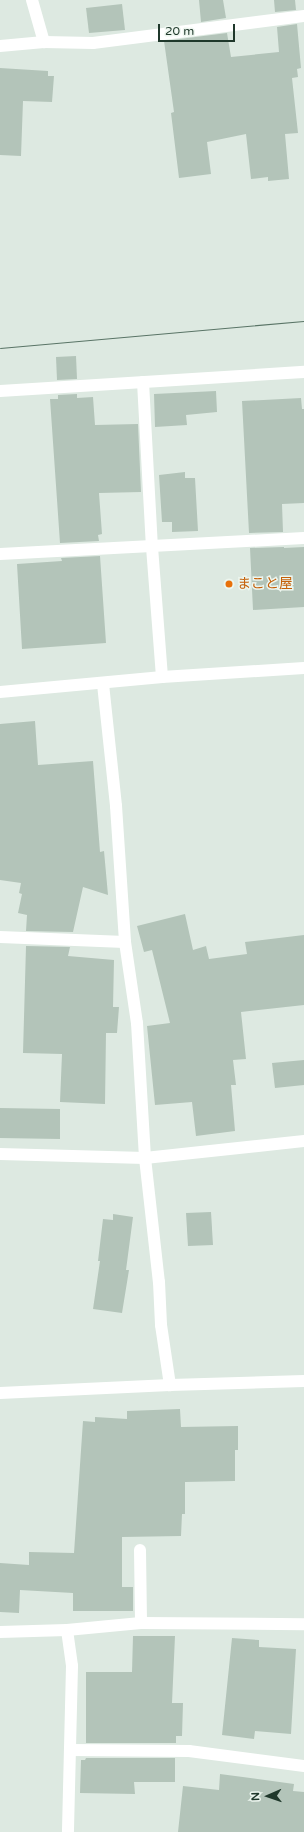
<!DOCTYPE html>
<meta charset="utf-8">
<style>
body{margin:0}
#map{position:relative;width:304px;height:1832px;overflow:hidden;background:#dde9e1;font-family:"Varela Round","Noto Sans JP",sans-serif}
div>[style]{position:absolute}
.building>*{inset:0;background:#b3c4b9}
.minor>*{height:12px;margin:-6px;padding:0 6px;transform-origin:6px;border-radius:6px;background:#fff}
.tram>*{height:1px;margin:-0.5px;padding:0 0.5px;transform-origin:0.5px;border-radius:0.5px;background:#597466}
.dots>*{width:11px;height:11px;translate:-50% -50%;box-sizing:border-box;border:2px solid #edf6ef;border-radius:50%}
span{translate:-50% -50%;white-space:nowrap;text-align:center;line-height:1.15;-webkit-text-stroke:3px #edf6ef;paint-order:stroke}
.food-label{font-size:14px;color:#c56008}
.left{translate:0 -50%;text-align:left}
.north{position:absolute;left:248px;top:1776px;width:40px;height:40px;-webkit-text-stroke:3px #edf6ef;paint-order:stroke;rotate:268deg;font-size:11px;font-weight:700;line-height:16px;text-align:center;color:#1f382b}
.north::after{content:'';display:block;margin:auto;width:14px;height:18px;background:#1f382b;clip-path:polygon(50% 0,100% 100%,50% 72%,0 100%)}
.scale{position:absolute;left:158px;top:24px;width:77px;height:18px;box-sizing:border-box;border:2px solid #1f382b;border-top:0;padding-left:5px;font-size:12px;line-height:14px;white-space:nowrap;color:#1f382b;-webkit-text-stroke:3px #edf6ef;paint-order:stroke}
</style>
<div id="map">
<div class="building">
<i style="clip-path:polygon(199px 0,223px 0,226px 18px,201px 22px)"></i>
<i style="clip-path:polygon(274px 0,295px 0,296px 10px,275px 12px)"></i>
<i style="clip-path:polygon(122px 4px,125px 30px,89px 33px,86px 8px)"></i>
<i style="clip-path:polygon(297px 24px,301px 68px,297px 69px,298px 77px,292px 78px,298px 133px,285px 134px,289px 179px,268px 181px,268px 177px,251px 179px,246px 134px,207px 142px,211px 174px,179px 178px,171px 113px,174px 112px,164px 41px,227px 33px,231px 57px,279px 52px,277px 27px)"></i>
<i style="clip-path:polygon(0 68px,48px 71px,48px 76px,54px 76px,52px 102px,23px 101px,21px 156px,0 155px)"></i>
<i style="clip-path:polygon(76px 356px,77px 379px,57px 380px,56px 357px)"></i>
<i style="clip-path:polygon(216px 391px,217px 412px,186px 415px,187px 425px,155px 427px,154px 394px)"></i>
<i style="clip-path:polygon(77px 394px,77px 398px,93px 397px,95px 425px,138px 424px,141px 492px,99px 493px,102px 534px,98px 535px,99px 541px,60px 543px,50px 399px,58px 399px,58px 395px)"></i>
<i style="clip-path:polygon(301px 398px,302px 409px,304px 409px,304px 503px,282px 504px,283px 532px,249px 533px,242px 401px)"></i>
<i style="clip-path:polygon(185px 472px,185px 478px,195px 478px,198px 531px,172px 532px,172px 522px,162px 522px,159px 475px)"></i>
<i style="clip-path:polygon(284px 547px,284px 548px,304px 547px,304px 607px,253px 610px,250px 548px)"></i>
<i style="clip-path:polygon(100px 556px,106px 643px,22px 649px,17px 564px,62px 561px,61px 558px)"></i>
<i style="clip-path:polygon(35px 721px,38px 765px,93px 761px,100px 852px,104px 851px,108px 895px,83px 887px,73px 932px,26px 931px,27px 915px,18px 913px,22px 894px,19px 893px,21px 883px,0 880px,0 724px)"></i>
<i style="clip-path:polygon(185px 914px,193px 950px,206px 946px,209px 959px,247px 954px,245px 942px,304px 935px,304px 1005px,241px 1012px,246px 1059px,233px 1060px,236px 1085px,231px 1085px,235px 1131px,196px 1136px,192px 1102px,155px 1105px,147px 1026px,170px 1023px,152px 950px,144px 952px,137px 926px)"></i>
<i style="clip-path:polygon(26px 946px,70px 947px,68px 956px,114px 960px,113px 1007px,119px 1007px,117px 1033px,106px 1033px,105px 1104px,60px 1102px,62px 1054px,23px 1053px)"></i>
<i style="clip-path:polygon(304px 1060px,304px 1085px,275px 1088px,272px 1063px)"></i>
<i style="clip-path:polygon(0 1108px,60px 1109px,60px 1139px,0 1138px)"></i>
<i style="clip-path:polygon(211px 1212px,213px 1245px,188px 1246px,186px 1213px)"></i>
<i style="clip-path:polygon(113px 1214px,133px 1217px,126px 1270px,129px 1270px,122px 1313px,93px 1309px,100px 1261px,98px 1261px,103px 1219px,113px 1220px)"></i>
<i style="clip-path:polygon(180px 1409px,181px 1427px,238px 1426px,238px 1450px,235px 1450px,235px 1481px,185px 1482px,185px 1514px,182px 1514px,181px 1536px,122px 1537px,122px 1587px,133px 1587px,133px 1611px,73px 1611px,73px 1593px,20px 1590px,19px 1613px,0 1612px,0 1563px,29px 1565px,29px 1552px,74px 1553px,83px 1421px,95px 1422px,95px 1417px,127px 1419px,127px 1411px)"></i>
<i style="clip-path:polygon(133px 1636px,175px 1636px,172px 1703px,183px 1703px,182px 1736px,176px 1736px,176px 1743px,86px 1743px,86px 1672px,132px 1672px)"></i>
<i style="clip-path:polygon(232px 1638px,259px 1640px,259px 1647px,296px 1649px,291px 1734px,255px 1731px,254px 1739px,222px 1735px)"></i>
<i style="clip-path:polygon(86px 1758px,175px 1758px,175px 1782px,134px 1782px,135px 1794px,80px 1793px,81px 1760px,85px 1760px)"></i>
<i style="clip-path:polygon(220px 1774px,294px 1784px,293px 1791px,304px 1792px,304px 1832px,178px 1832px,183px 1786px,219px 1790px)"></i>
</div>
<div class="minor">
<i style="left:32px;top:0;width:44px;rotate:74.1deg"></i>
<i style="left:0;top:46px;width:44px;rotate:-5.2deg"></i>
<i style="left:44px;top:42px;width:49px;rotate:1.2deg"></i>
<i style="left:93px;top:43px;width:213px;rotate:-7.3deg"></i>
<i style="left:143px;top:382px;width:165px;rotate:86.9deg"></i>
<i style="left:152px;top:547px;width:130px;rotate:85.6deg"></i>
<i style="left:0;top:391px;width:305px;rotate:-3.6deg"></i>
<i style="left:0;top:554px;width:304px;rotate:-3deg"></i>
<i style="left:103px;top:684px;width:123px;rotate:83.9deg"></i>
<i style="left:116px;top:806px;width:136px;rotate:86.2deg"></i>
<i style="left:125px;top:942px;width:82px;rotate:81.6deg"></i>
<i style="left:137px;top:1023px;width:135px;rotate:86.6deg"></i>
<i style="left:145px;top:1158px;width:125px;rotate:83.6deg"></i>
<i style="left:159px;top:1282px;width:43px;rotate:87.3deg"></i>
<i style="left:161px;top:1325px;width:61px;rotate:81.5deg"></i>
<i style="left:0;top:692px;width:163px;rotate:-5.3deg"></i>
<i style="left:162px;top:677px;width:142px;rotate:-3.6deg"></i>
<i style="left:0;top:937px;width:125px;rotate:2.3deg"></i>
<i style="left:0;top:1154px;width:145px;rotate:1.6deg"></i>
<i style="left:145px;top:1158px;width:160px;rotate:-6.1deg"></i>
<i style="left:0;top:1393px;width:170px;rotate:-2.7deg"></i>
<i style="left:170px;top:1385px;width:134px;rotate:-1.7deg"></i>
<i style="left:140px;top:1550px;width:73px;rotate:89.2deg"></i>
<i style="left:67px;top:1630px;width:36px;rotate:82deg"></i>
<i style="left:72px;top:1666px;width:166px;rotate:91.4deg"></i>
<i style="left:0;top:1632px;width:67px;rotate:-1.7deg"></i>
<i style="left:67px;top:1630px;width:74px;rotate:-5.4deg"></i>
<i style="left:141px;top:1623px;width:163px;rotate:0.4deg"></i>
<i style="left:70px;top:1750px;width:119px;rotate:0.5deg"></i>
<i style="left:189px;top:1751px;width:116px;rotate:7.4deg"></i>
</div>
<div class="tram">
<i style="left:0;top:348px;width:305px;rotate:-5.1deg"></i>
</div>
<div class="dots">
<i style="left:229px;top:584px;background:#e8710a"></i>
</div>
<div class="food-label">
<span class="left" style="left:237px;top:584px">まこと屋</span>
</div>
<div class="north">N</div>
<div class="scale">20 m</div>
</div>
